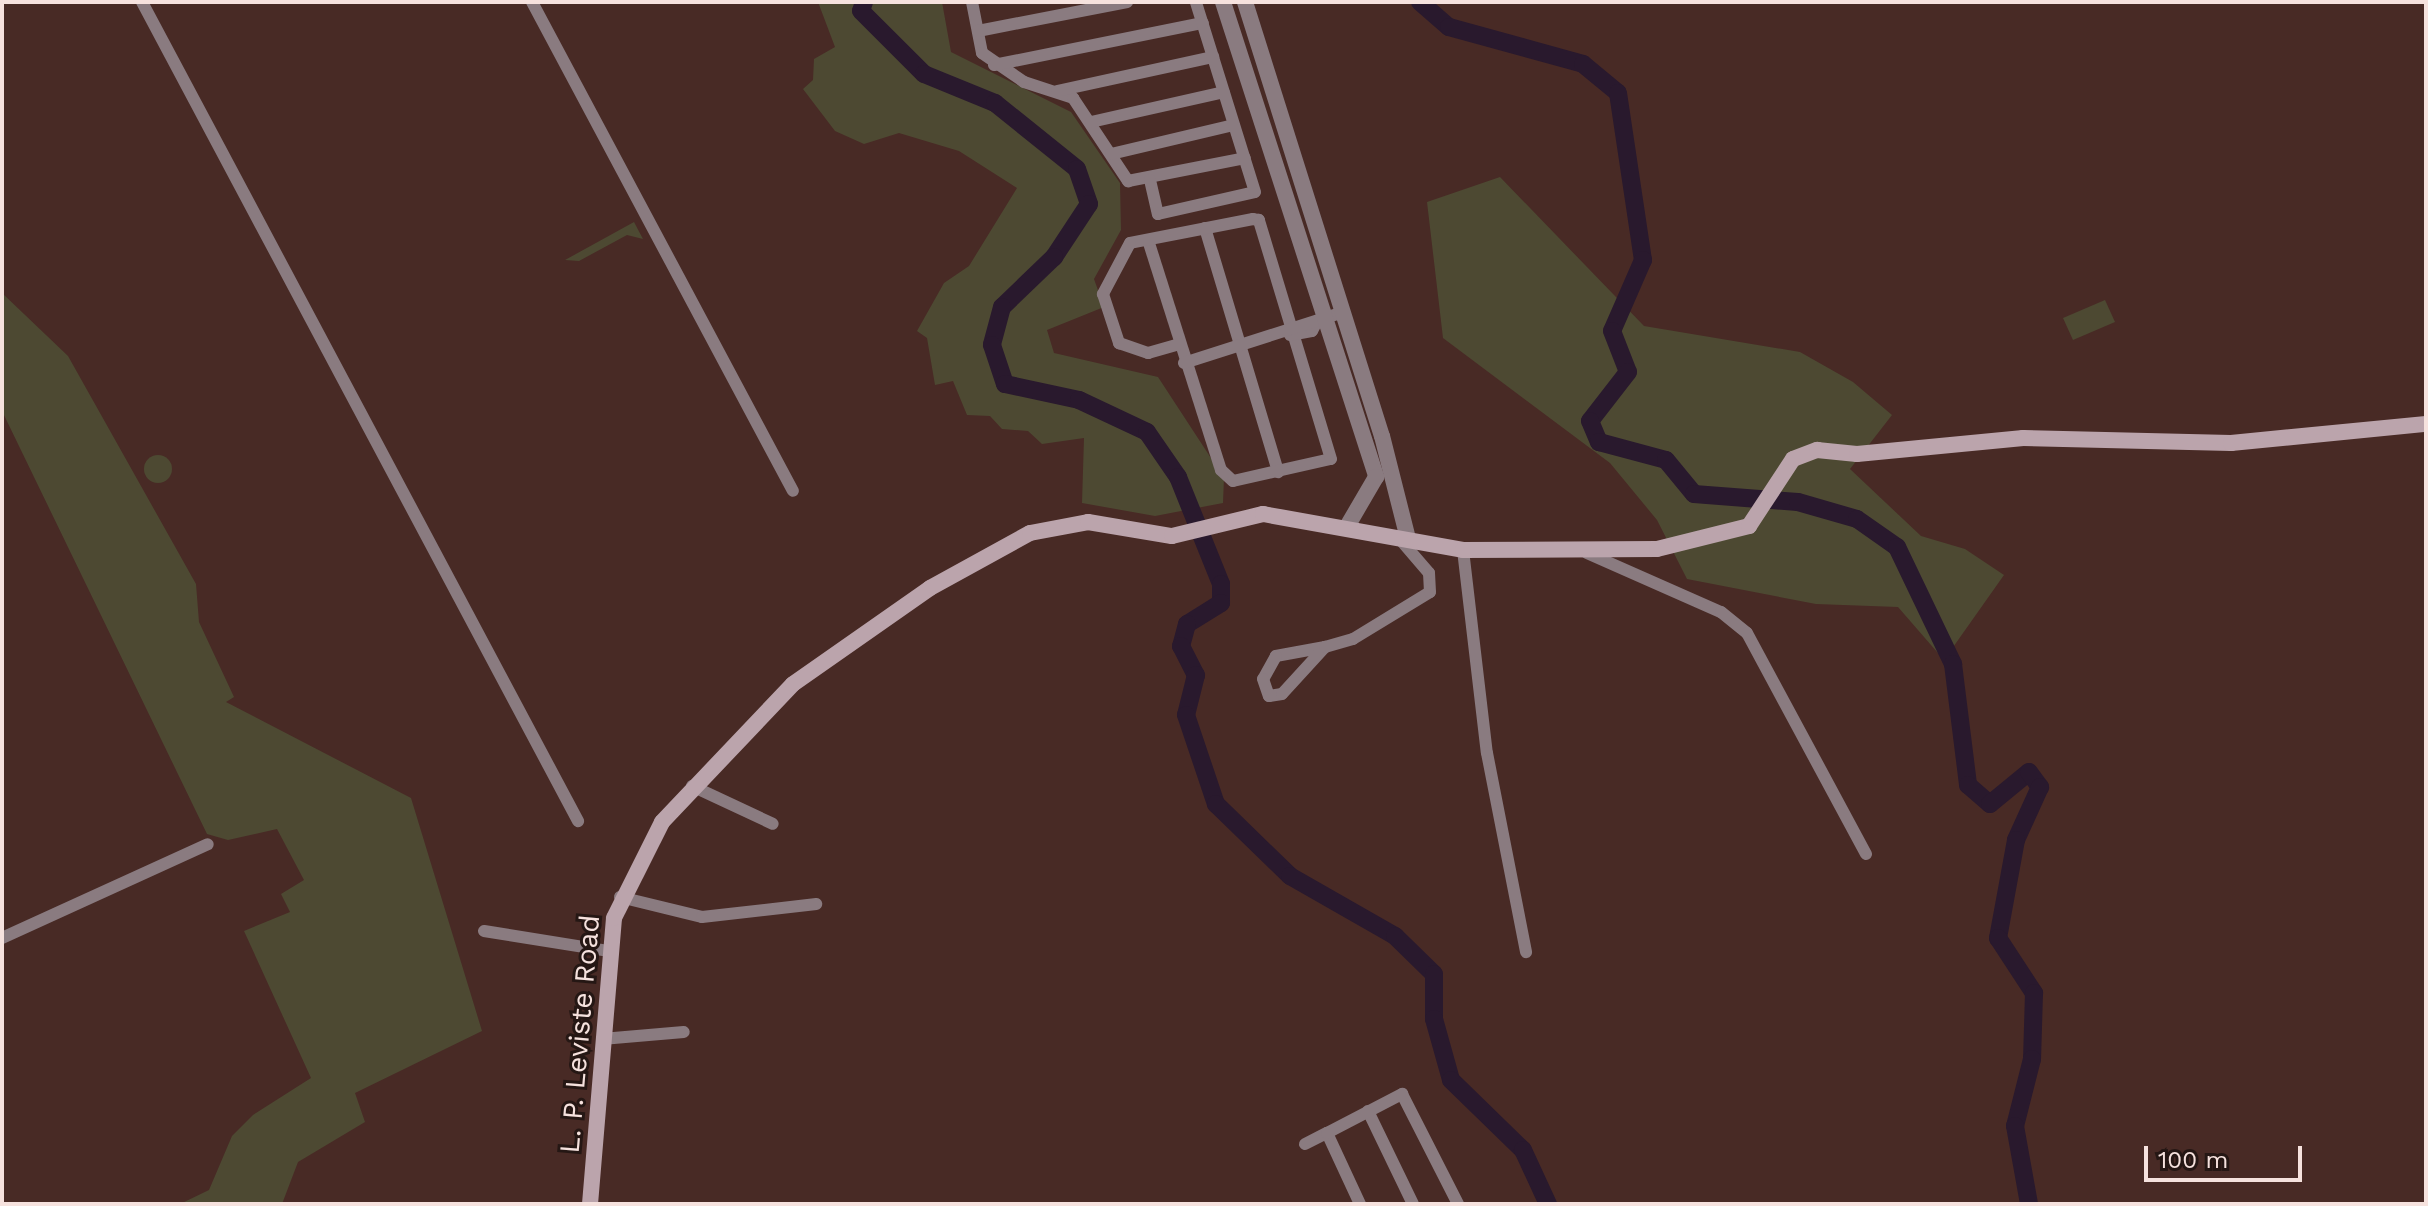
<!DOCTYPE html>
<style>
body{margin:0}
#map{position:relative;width:2428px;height:1206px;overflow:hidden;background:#482a25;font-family:"Work Sans",sans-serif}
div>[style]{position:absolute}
.green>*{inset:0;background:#4d4932}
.round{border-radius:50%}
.river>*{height:18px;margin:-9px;padding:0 9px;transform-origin:9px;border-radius:9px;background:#29192d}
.minor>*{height:12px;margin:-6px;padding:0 6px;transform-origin:6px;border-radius:6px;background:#8a7b80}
.tertiary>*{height:16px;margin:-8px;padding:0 8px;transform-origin:8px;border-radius:8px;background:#8a7b80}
.secondary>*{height:16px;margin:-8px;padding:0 8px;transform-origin:8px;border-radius:8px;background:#bba4ac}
span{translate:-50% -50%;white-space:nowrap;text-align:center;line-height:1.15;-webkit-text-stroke:6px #251714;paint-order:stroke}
.street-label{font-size:28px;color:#f6e2de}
.frame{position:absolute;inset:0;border:4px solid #f6e2de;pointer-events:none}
.scale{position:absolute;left:2144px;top:1146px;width:158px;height:36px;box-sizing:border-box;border:4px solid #f6e2de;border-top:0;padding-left:10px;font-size:24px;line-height:28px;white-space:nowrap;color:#f6e2de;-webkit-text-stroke:6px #251714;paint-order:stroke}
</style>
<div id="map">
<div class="green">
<i style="clip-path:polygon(818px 2px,942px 2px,951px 52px,1071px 112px,1120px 183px,1121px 230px,1094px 279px,1104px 307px,1047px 330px,1054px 353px,1158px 377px,1224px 478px,1223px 503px,1155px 516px,1082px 503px,1084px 438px,1042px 444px,1028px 431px,1002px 429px,990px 416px,967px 415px,953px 381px,935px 385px,927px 338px,917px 331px,944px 283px,969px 266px,1017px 188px,959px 151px,899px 133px,864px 144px,835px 131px,803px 89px,813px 80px,814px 59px,835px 47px)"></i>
<i style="clip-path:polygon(1500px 177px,1644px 326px,1800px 352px,1853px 382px,1892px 415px,1850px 469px,1921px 536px,1965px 549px,2004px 575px,1944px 660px,1898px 607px,1816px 604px,1687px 579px,1657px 520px,1610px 463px,1443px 338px,1427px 202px)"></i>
<i style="clip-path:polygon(634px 222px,643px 239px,627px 235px,579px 261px,565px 260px)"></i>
<i style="clip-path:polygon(2px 293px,68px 356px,196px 584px,199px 622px,234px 697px,226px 702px,411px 798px,482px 1031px,355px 1093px,365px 1122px,298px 1162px,282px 1204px,180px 1204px,209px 1190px,232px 1136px,253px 1115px,311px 1078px,244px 931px,290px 912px,281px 894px,304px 880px,277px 829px,228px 840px,207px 834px,2px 411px)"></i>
<i style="clip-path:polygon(2105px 300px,2115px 322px,2073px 340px,2063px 318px)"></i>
<i class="round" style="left:144px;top:455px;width:28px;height:28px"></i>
</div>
<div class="river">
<i style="left:864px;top:2px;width:9px;rotate:108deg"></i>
<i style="left:861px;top:11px;width:89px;rotate:45deg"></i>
<i style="left:924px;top:74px;width:77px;rotate:22.2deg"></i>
<i style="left:995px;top:103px;width:105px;rotate:38.8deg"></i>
<i style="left:1077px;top:169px;width:37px;rotate:71deg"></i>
<i style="left:1089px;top:204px;width:64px;rotate:123.4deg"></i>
<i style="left:1054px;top:257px;width:72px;rotate:136.1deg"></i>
<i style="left:1002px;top:307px;width:39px;rotate:105deg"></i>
<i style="left:992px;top:345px;width:41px;rotate:71.6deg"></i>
<i style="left:1005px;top:384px;width:76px;rotate:12.2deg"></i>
<i style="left:1079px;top:400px;width:75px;rotate:25.2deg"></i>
<i style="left:1147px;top:432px;width:55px;rotate:55.4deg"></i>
<i style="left:1178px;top:477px;width:115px;rotate:68.1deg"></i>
<i style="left:1221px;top:584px;width:19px;rotate:90deg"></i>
<i style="left:1221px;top:603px;width:40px;rotate:148deg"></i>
<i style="left:1187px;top:624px;width:23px;rotate:105deg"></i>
<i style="left:1181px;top:646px;width:33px;rotate:63deg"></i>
<i style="left:1196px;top:675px;width:41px;rotate:104deg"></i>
<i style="left:1186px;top:715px;width:94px;rotate:71.4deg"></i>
<i style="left:1216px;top:804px;width:103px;rotate:44.2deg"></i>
<i style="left:1290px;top:876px;width:121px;rotate:29.7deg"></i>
<i style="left:1395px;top:936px;width:54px;rotate:44.3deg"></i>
<i style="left:1434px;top:974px;width:45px;rotate:90deg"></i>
<i style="left:1434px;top:1019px;width:63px;rotate:74.4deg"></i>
<i style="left:1451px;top:1080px;width:100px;rotate:44.2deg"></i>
<i style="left:1523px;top:1150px;width:60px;rotate:65.2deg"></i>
<i style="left:1420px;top:2px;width:38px;rotate:41deg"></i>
<i style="left:1449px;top:27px;width:139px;rotate:15.4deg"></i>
<i style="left:1583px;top:64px;width:45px;rotate:39.6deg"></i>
<i style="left:1618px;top:93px;width:169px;rotate:81.5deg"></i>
<i style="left:1643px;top:260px;width:77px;rotate:113.6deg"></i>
<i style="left:1612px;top:331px;width:44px;rotate:68.7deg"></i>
<i style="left:1628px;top:372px;width:62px;rotate:127.8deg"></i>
<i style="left:1590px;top:421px;width:23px;rotate:67deg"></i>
<i style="left:1599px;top:442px;width:69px;rotate:15deg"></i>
<i style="left:1666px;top:460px;width:44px;rotate:50.5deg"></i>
<i style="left:1694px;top:494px;width:104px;rotate:4.4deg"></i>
<i style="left:1798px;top:502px;width:61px;rotate:16.1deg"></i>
<i style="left:1857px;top:519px;width:49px;rotate:35deg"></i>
<i style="left:1897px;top:547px;width:130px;rotate:64.4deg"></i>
<i style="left:1953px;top:664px;width:122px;rotate:82.9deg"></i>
<i style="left:1968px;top:785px;width:29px;rotate:41deg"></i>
<i style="left:1990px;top:804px;width:50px;rotate:-39.4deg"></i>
<i style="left:2029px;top:772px;width:19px;rotate:54deg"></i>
<i style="left:2040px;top:787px;width:58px;rotate:114.4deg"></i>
<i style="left:2016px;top:840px;width:100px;rotate:100.4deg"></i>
<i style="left:1998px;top:938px;width:66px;rotate:56.8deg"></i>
<i style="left:2034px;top:993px;width:66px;rotate:91.7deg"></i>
<i style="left:2032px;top:1059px;width:69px;rotate:104.2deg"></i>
<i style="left:2015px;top:1126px;width:79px;rotate:79.8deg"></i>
</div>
<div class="minor">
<i style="left:142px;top:2px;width:928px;rotate:61.97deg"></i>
<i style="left:532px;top:2px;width:554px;rotate:61.91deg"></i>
<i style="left:972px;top:2px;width:52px;rotate:78.9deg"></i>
<i style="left:982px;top:53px;width:51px;rotate:34.6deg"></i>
<i style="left:1024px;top:82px;width:52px;rotate:18.1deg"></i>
<i style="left:1073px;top:98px;width:100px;rotate:56.5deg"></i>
<i style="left:1128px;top:181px;width:119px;rotate:-11.1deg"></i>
<i style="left:978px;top:31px;width:152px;rotate:-11deg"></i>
<i style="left:994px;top:65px;width:213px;rotate:-11.4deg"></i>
<i style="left:1057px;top:91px;width:160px;rotate:-12.3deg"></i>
<i style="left:1091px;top:122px;width:136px;rotate:-12.7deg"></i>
<i style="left:1111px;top:154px;width:126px;rotate:-13.3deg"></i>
<i style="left:1150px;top:180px;width:35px;rotate:77deg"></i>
<i style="left:1158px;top:214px;width:99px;rotate:-12.8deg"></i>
<i style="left:1255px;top:192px;width:199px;rotate:-107.3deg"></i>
<i style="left:1205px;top:228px;width:255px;rotate:73.3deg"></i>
<i style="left:1148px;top:240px;width:241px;rotate:72.4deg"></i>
<i style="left:1221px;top:470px;width:16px;rotate:43deg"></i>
<i style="left:1233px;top:481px;width:100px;rotate:-12.7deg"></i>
<i style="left:1331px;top:459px;width:250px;rotate:-106.8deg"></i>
<i style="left:1259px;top:220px;width:6px;rotate:-171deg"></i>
<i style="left:1253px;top:219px;width:125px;rotate:169deg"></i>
<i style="left:1130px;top:243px;width:58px;rotate:117.9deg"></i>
<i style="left:1103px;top:294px;width:52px;rotate:71.9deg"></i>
<i style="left:1119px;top:343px;width:31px;rotate:19deg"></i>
<i style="left:1148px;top:353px;width:32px;rotate:-16deg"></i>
<i style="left:1290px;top:335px;width:22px;rotate:-10deg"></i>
<i style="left:1312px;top:331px;width:11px;rotate:-63deg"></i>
<i style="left:1184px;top:363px;width:165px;rotate:-17.7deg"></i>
<i style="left:1463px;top:550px;width:204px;rotate:83.3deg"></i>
<i style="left:1487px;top:753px;width:203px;rotate:78.9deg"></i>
<i style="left:1587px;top:553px;width:146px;rotate:23.8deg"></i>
<i style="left:1721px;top:612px;width:33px;rotate:39deg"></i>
<i style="left:1747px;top:633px;width:251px;rotate:61.7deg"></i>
<i style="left:1325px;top:647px;width:50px;rotate:169.6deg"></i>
<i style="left:1276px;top:656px;width:26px;rotate:119deg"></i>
<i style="left:1263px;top:679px;width:18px;rotate:71deg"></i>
<i style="left:1269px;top:696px;width:13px;rotate:-9deg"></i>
<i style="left:1282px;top:694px;width:64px;rotate:-47.5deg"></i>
<i style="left:1325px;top:647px;width:29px;rotate:-16deg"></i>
<i style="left:1353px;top:639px;width:90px;rotate:-31.4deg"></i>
<i style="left:1430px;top:592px;width:19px;rotate:-93deg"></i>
<i style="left:1429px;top:573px;width:48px;rotate:-130.7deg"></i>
<i style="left:692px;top:786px;width:89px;rotate:25.1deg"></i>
<i style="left:620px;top:897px;width:84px;rotate:13.7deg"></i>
<i style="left:702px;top:917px;width:115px;rotate:-6.5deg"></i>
<i style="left:484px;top:931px;width:127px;rotate:9.1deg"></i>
<i style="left:2px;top:938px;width:226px;rotate:-24.5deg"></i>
<i style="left:602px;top:1039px;width:82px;rotate:-4.9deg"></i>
<i style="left:1368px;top:1111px;width:103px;rotate:64.2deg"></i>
<i style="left:1305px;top:1144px;width:25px;rotate:-27deg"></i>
<i style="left:1360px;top:1204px;width:78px;rotate:-114.9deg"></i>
<i style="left:1327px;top:1133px;width:85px;rotate:-27.5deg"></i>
<i style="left:1402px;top:1094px;width:123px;rotate:63deg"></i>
</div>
<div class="tertiary">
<i style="left:1223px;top:2px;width:499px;rotate:72.1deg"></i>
<i style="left:1376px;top:477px;width:56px;rotate:120.3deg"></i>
<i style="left:1245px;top:2px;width:455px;rotate:72.5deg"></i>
<i style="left:1382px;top:436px;width:106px;rotate:75.8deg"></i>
</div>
<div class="secondary">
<i style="left:590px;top:1204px;width:287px;rotate:-85.2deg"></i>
<i style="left:614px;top:918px;width:107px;rotate:-63.4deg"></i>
<i style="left:662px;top:822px;width:190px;rotate:-46.5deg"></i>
<i style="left:793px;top:684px;width:167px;rotate:-35deg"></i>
<i style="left:930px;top:588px;width:114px;rotate:-28.8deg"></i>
<i style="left:1030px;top:533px;width:59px;rotate:-10.7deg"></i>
<i style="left:1088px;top:522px;width:85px;rotate:9.5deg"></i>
<i style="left:1172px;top:536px;width:94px;rotate:-13.6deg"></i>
<i style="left:1263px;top:514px;width:203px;rotate:10.2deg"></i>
<i style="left:1463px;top:550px;width:194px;rotate:-0.3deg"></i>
<i style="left:1657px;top:549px;width:95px;rotate:-14deg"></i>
<i style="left:1749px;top:526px;width:80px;rotate:-56.7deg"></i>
<i style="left:1793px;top:459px;width:26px;rotate:-21deg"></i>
<i style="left:1817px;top:450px;width:40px;rotate:5.7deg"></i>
<i style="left:1857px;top:454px;width:167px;rotate:-5.5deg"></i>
<i style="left:2023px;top:438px;width:208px;rotate:1.4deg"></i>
<i style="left:2231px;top:443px;width:196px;rotate:-5.6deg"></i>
</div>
<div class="street-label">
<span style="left:580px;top:1034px;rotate:-85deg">L. P. Leviste Road</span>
</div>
<div class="frame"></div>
<div class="scale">100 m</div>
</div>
